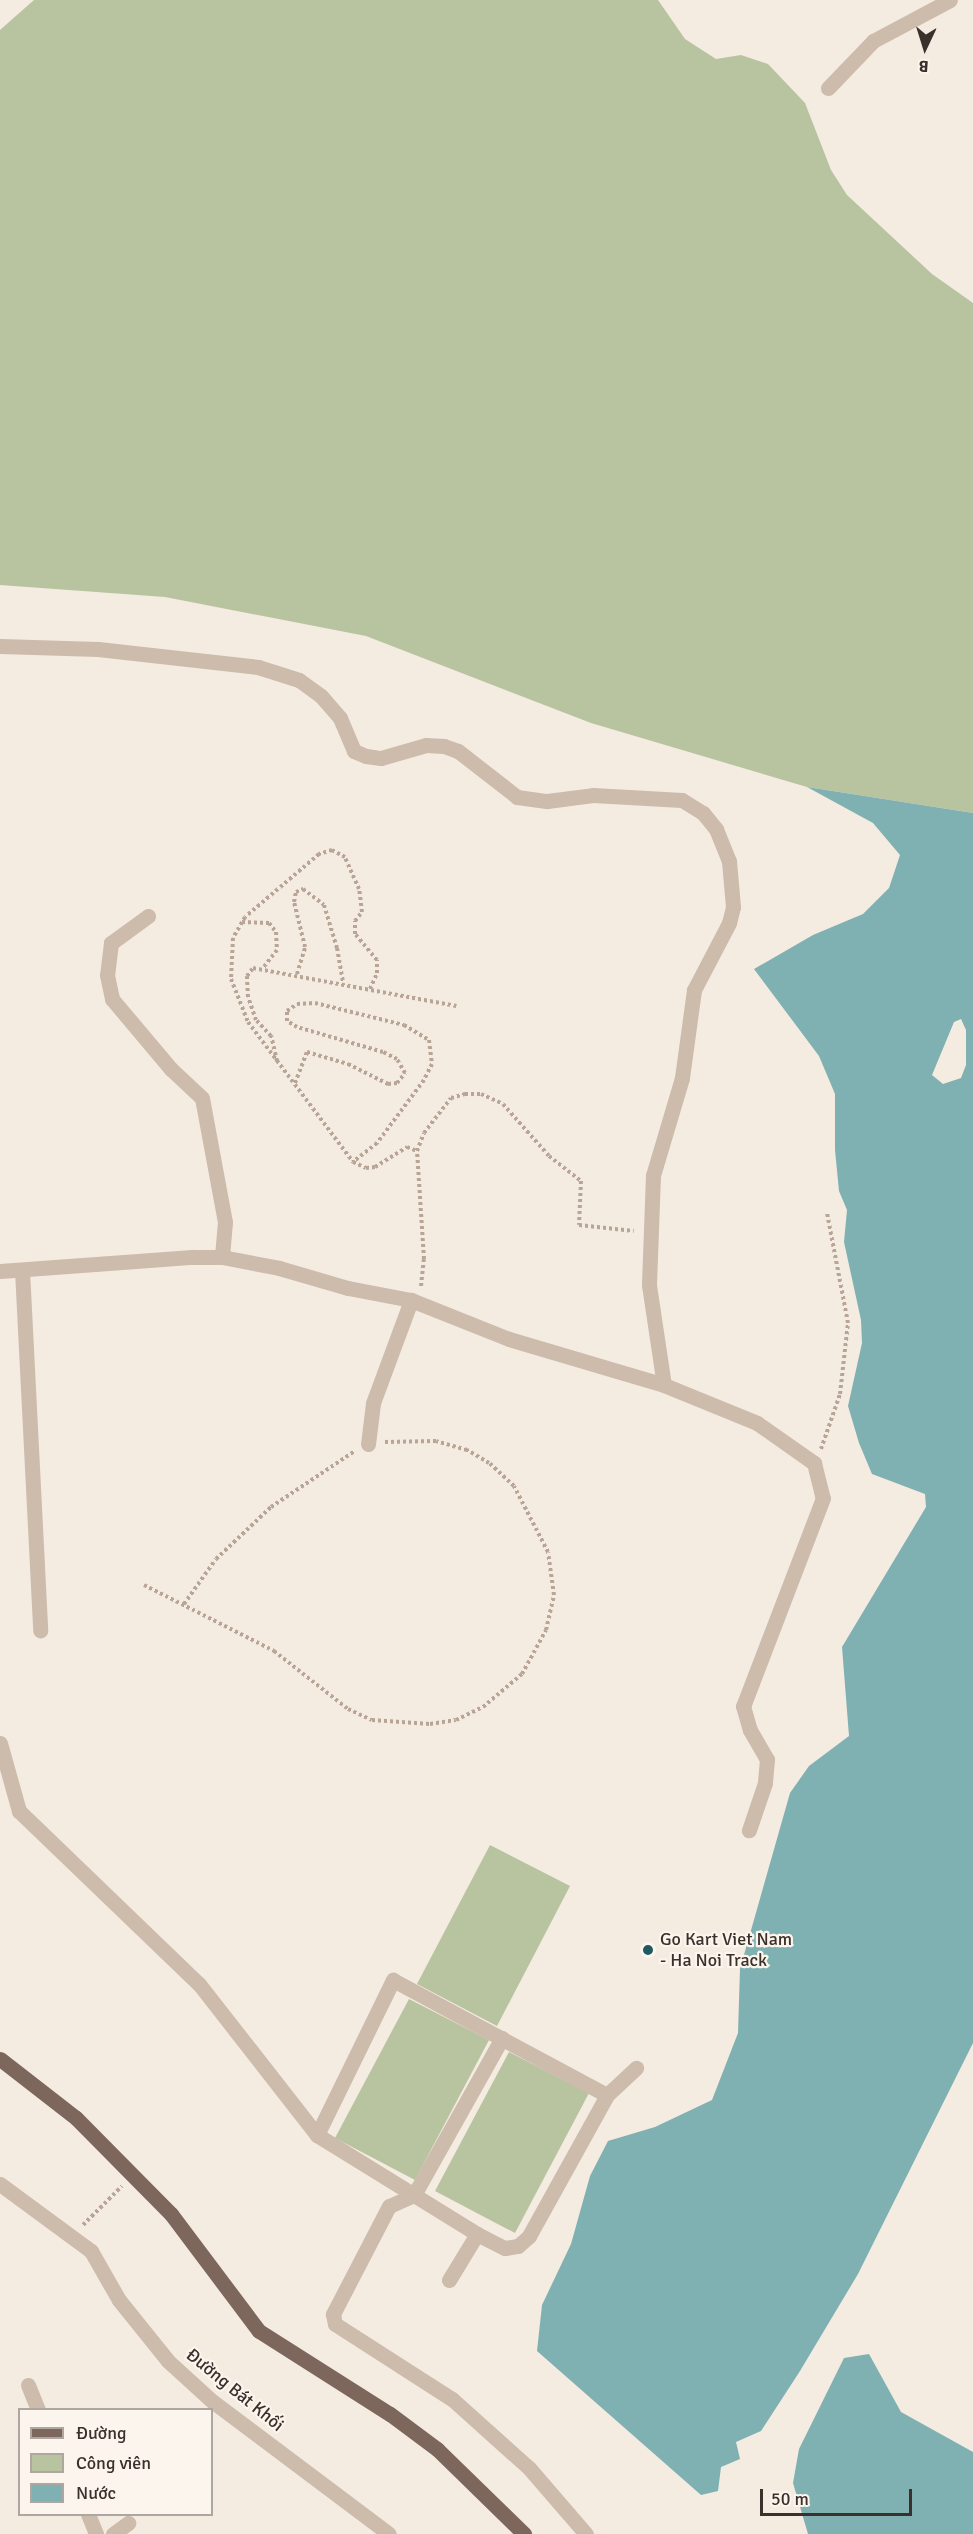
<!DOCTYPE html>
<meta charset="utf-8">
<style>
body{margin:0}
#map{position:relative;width:973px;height:2534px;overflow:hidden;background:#f4ebe1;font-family:Signika,sans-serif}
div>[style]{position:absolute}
.green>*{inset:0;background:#b8c4a0}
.water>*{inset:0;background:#7fb0b2}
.path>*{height:4px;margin-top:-2px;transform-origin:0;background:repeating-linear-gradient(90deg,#b9a596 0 3px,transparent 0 6px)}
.minor>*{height:15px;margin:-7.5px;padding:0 7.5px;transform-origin:7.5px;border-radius:7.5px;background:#cdbbac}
.major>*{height:15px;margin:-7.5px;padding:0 7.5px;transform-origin:7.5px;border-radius:7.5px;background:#7d675c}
.dots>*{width:16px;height:16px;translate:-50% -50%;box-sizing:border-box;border:3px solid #fbf5ee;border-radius:50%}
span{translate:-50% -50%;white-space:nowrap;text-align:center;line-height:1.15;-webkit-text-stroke:4.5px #fbf5ee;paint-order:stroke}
.poi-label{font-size:18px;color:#3b302b}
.left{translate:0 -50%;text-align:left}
.street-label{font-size:18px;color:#3b302b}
.legend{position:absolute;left:18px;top:2408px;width:195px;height:108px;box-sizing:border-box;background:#fbf5ee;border:2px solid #aea6a0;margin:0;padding:8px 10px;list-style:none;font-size:18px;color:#3b302b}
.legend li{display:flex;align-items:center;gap:12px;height:30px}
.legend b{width:30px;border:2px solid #aea6a0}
.north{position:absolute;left:895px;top:18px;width:60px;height:60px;-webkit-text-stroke:4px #fbf5ee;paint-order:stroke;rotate:184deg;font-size:16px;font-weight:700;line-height:24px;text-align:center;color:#3b302b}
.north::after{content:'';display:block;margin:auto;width:21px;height:27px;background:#3b302b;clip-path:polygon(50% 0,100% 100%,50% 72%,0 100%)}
.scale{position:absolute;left:760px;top:2489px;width:152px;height:27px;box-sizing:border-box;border:3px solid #3b302b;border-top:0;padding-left:8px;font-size:18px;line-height:21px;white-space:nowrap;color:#3b302b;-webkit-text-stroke:4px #fbf5ee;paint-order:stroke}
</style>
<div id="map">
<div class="green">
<i style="clip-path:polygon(34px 0,658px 0,685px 39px,716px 59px,741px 55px,768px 64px,805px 103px,831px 170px,847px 195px,932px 274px,973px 303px,973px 813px,807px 787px,591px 723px,366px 636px,165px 597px,0 585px,0 30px)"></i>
<i style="clip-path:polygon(490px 1845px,570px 1886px,497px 2026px,417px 1984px)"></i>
<i style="clip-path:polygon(409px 1999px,489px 2040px,415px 2180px,335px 2138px)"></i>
<i style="clip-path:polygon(509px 2052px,589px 2093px,515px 2233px,435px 2191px)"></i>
</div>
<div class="water">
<i style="clip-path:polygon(evenodd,807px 787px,973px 813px,973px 2043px,858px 2274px,800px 2371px,761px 2431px,736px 2442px,740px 2459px,721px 2467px,718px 2491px,701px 2495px,537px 2351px,542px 2305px,571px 2244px,590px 2176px,608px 2141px,655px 2127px,712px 2100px,738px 2033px,740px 1969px,790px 1793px,809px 1766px,849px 1736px,842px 1647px,926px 1507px,925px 1494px,872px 1474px,859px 1443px,848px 1406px,862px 1343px,861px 1320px,844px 1242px,847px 1210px,839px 1191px,835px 1150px,835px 1094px,819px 1056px,754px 969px,813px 935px,863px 914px,889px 888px,900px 855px,873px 823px,807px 787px,961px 1019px,966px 1030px,966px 1065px,961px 1078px,943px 1084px,932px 1075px,954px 1022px,961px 1019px)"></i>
<i style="clip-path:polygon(869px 2354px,901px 2412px,973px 2452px,973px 2534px,808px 2534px,793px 2483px,799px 2449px,844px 2358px)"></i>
</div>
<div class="path">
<i style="left:242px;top:922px;width:27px;rotate:2deg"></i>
<i style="left:269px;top:923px;width:11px;rotate:52deg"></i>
<i style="left:276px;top:932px;width:18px;rotate:87deg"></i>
<i style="left:277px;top:950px;width:23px;rotate:128deg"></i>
<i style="left:297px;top:974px;width:28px;rotate:-73deg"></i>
<i style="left:305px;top:947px;width:46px;rotate:-103.7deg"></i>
<i style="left:294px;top:902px;width:10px;rotate:-79deg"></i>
<i style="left:296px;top:892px;width:8px;rotate:-23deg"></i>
<i style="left:303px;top:889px;width:26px;rotate:37deg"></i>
<i style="left:324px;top:905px;width:45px;rotate:73.2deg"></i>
<i style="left:337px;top:948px;width:35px;rotate:80deg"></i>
<i style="left:370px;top:989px;width:17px;rotate:-66deg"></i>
<i style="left:377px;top:973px;width:13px;rotate:-90deg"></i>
<i style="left:377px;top:960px;width:34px;rotate:-130deg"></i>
<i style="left:355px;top:934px;width:13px;rotate:-90deg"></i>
<i style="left:355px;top:921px;width:11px;rotate:-52deg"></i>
<i style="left:362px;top:912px;width:23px;rotate:-97deg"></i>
<i style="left:359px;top:889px;width:35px;rotate:-114deg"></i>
<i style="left:345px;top:857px;width:15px;rotate:-152deg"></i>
<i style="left:332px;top:850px;width:14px;rotate:163deg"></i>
<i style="left:319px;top:854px;width:97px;rotate:139.6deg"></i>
<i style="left:245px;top:917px;width:24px;rotate:120deg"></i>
<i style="left:233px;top:938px;width:41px;rotate:92.8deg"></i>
<i style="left:231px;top:979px;width:46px;rotate:68.4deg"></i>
<i style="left:248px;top:1022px;width:175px;rotate:53.1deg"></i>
<i style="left:353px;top:1162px;width:14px;rotate:25deg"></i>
<i style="left:366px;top:1168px;width:9px;rotate:-6deg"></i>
<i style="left:375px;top:1167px;width:38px;rotate:-32deg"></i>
<i style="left:407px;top:1147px;width:11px;rotate:22deg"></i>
<i style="left:277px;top:1061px;width:26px;rotate:-103deg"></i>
<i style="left:271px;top:1036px;width:22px;rotate:-133deg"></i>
<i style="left:256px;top:1020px;width:24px;rotate:-109deg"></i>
<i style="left:248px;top:997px;width:21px;rotate:-93deg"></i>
<i style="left:247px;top:976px;width:10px;rotate:-53deg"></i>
<i style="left:253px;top:968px;width:207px;rotate:10.6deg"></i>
<i style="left:295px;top:1083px;width:33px;rotate:-69deg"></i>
<i style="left:307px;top:1052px;width:43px;rotate:16.3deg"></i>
<i style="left:348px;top:1064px;width:45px;rotate:26.6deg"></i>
<i style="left:388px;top:1084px;width:9px;rotate:-6deg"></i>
<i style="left:397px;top:1083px;width:13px;rotate:-51deg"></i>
<i style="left:405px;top:1073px;width:16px;rotate:-120deg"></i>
<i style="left:397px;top:1059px;width:16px;rotate:-153deg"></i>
<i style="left:383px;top:1052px;width:90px;rotate:-163.8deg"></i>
<i style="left:297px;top:1027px;width:12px;rotate:-149deg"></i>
<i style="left:287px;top:1021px;width:10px;rotate:-90deg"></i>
<i style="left:287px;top:1011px;width:12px;rotate:-35deg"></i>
<i style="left:297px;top:1004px;width:18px;rotate:-3deg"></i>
<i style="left:315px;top:1003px;width:92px;rotate:13.9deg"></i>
<i style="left:404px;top:1025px;width:29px;rotate:31deg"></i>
<i style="left:429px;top:1040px;width:24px;rotate:83deg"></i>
<i style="left:432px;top:1064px;width:18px;rotate:117deg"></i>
<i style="left:424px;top:1080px;width:79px;rotate:126.7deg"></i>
<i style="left:377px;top:1143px;width:31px;rotate:142deg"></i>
<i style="left:421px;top:1286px;width:27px;rotate:-84deg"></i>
<i style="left:424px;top:1259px;width:108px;rotate:-93.7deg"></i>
<i style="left:417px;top:1151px;width:19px;rotate:-69deg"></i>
<i style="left:424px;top:1133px;width:44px;rotate:-52.4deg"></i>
<i style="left:451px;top:1098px;width:15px;rotate:-16deg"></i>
<i style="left:465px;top:1094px;width:16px"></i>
<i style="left:481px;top:1094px;width:24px;rotate:24deg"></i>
<i style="left:503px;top:1104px;width:69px;rotate:48.5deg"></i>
<i style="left:549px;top:1156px;width:41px;rotate:38deg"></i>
<i style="left:581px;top:1181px;width:44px;rotate:92.6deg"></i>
<i style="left:579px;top:1225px;width:55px;rotate:6.2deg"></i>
<i style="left:821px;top:1449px;width:58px;rotate:-70.9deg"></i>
<i style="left:840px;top:1394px;width:71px;rotate:-83.6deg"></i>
<i style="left:848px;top:1323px;width:112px;rotate:-100.8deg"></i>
<i style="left:144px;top:1585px;width:146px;rotate:26.9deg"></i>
<i style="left:274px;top:1651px;width:94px;rotate:38.1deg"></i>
<i style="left:348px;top:1709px;width:26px;rotate:25deg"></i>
<i style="left:372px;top:1720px;width:58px;rotate:3.9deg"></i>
<i style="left:430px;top:1724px;width:26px;rotate:-9deg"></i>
<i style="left:456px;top:1720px;width:30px;rotate:-26deg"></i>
<i style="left:483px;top:1707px;width:51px;rotate:-40.2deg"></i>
<i style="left:522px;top:1674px;width:50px;rotate:-61.4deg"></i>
<i style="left:546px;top:1630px;width:36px;rotate:-77deg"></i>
<i style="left:554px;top:1595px;width:43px;rotate:-97.9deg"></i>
<i style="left:548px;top:1552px;width:74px;rotate:-117.3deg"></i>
<i style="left:514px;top:1486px;width:34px;rotate:-137deg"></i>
<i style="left:489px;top:1463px;width:26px;rotate:-149deg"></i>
<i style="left:467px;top:1450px;width:32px;rotate:-164deg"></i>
<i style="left:436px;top:1441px;width:51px;rotate:178.9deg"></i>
<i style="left:184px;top:1604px;width:55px;rotate:-54.6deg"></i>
<i style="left:216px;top:1559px;width:76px;rotate:-43.4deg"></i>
<i style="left:271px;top:1507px;width:101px;rotate:-33.7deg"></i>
<i style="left:83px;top:2225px;width:55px;rotate:-45deg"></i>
</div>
<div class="minor">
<i style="left:828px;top:88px;width:65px;rotate:-46.2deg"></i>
<i style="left:873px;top:41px;width:87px;rotate:-28deg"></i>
<i style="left:0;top:646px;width:98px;rotate:1.8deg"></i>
<i style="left:98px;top:649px;width:161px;rotate:6.4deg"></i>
<i style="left:258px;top:667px;width:43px;rotate:17.6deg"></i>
<i style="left:299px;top:680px;width:27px;rotate:36deg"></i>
<i style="left:321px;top:696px;width:29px;rotate:49deg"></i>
<i style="left:340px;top:718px;width:36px;rotate:67deg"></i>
<i style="left:354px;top:751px;width:13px;rotate:23deg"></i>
<i style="left:366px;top:756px;width:15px;rotate:8deg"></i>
<i style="left:381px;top:758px;width:47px;rotate:-16.1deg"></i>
<i style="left:426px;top:745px;width:18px;rotate:3deg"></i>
<i style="left:444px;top:746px;width:15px;rotate:20deg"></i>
<i style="left:458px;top:751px;width:75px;rotate:37.9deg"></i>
<i style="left:517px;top:797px;width:30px;rotate:8deg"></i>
<i style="left:547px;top:801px;width:46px;rotate:-7.4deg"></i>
<i style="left:593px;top:795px;width:89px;rotate:3.2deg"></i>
<i style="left:682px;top:800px;width:25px;rotate:32deg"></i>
<i style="left:703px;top:813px;width:21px;rotate:51deg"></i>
<i style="left:716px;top:829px;width:35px;rotate:68deg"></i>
<i style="left:729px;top:861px;width:46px;rotate:85deg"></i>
<i style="left:733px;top:907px;width:16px;rotate:104deg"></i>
<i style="left:729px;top:923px;width:76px;rotate:117.6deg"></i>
<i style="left:694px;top:990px;width:89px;rotate:97.8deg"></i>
<i style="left:682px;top:1078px;width:101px;rotate:106.6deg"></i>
<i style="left:653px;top:1175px;width:110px;rotate:92.1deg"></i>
<i style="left:649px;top:1285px;width:101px;rotate:81.5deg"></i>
<i style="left:148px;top:916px;width:46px;rotate:143.9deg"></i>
<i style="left:111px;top:943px;width:32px;rotate:97deg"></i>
<i style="left:107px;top:975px;width:25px;rotate:78deg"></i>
<i style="left:112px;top:999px;width:92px;rotate:49.9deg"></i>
<i style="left:171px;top:1069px;width:42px;rotate:43.1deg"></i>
<i style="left:202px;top:1098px;width:126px;rotate:79.5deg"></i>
<i style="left:225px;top:1222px;width:35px;rotate:95deg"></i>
<i style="left:22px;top:1270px;width:361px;rotate:87.1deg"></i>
<i style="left:0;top:1271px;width:193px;rotate:-4.2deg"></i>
<i style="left:192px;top:1257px;width:30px"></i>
<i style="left:222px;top:1257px;width:58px;rotate:10.9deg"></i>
<i style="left:279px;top:1268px;width:72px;rotate:16.2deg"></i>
<i style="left:348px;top:1288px;width:64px;rotate:10.8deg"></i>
<i style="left:411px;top:1300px;width:105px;rotate:21.7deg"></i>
<i style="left:509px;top:1339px;width:162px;rotate:16.5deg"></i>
<i style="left:664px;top:1385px;width:100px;rotate:22.2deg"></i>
<i style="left:757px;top:1423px;width:70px;rotate:35.1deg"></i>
<i style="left:814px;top:1463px;width:36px;rotate:76deg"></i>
<i style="left:823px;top:1498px;width:223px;rotate:111deg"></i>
<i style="left:743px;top:1706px;width:25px;rotate:74deg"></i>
<i style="left:750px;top:1730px;width:34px;rotate:60deg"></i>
<i style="left:767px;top:1759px;width:24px;rotate:95deg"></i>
<i style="left:765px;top:1783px;width:50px;rotate:108.8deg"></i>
<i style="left:368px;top:1444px;width:41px;rotate:-83deg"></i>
<i style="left:373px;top:1403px;width:110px;rotate:-69.7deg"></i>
<i style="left:0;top:1743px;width:71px;rotate:74.4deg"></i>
<i style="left:19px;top:1811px;width:250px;rotate:43.9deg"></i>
<i style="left:199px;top:1984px;width:192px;rotate:52deg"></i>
<i style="left:317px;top:2135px;width:188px;rotate:31.7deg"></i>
<i style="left:477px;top:2234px;width:31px;rotate:27deg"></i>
<i style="left:505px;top:2248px;width:13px;rotate:-9deg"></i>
<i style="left:518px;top:2246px;width:15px;rotate:-42deg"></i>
<i style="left:529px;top:2236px;width:161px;rotate:-61deg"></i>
<i style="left:607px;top:2095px;width:40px;rotate:-43deg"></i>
<i style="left:502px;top:2038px;width:180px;rotate:119.3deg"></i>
<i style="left:414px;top:2195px;width:27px;rotate:156deg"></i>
<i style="left:389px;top:2206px;width:122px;rotate:117.4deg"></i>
<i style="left:333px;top:2314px;width:10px;rotate:79deg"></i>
<i style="left:335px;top:2324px;width:139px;rotate:32.7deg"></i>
<i style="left:452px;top:2399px;width:103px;rotate:41.9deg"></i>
<i style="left:529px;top:2468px;width:87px;rotate:49.2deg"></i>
<i style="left:317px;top:2135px;width:173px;rotate:-63.9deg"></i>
<i style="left:393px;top:1980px;width:243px;rotate:28.3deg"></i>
<i style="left:0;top:2184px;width:113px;rotate:36.4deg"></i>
<i style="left:91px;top:2251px;width:56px;rotate:60.3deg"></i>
<i style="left:119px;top:2300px;width:78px;rotate:51.2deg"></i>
<i style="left:168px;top:2361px;width:59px;rotate:42.3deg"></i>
<i style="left:212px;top:2401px;width:221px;rotate:36.9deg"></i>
<i style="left:449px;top:2280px;width:54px;rotate:-58.7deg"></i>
<i style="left:28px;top:2385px;width:27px;rotate:68deg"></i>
<i style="left:88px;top:2514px;width:22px;rotate:68deg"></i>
<i style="left:113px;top:2534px;width:19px;rotate:-36deg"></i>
</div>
<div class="major">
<i style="left:0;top:2059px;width:96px;rotate:37.8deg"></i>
<i style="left:76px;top:2118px;width:135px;rotate:45.3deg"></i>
<i style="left:171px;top:2214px;width:146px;rotate:53.1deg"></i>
<i style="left:259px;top:2331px;width:155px;rotate:32.4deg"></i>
<i style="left:390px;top:2414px;width:59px;rotate:36.7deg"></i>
<i style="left:437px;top:2449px;width:122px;rotate:44.3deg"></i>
</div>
<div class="dots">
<i style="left:648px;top:1950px;background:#1f5a5e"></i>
</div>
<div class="poi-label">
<span class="left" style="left:660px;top:1950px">Go Kart Viet Nam<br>- Ha Noi Track</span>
</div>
<div class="street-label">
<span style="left:235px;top:2390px;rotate:39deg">Đường Bát Khối</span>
</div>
<ul class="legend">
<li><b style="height:8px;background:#7d675c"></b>Đường</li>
<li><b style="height:16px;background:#b8c4a0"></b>Công viên</li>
<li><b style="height:16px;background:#7fb0b2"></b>Nước</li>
</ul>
<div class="north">B</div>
<div class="scale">50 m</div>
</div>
